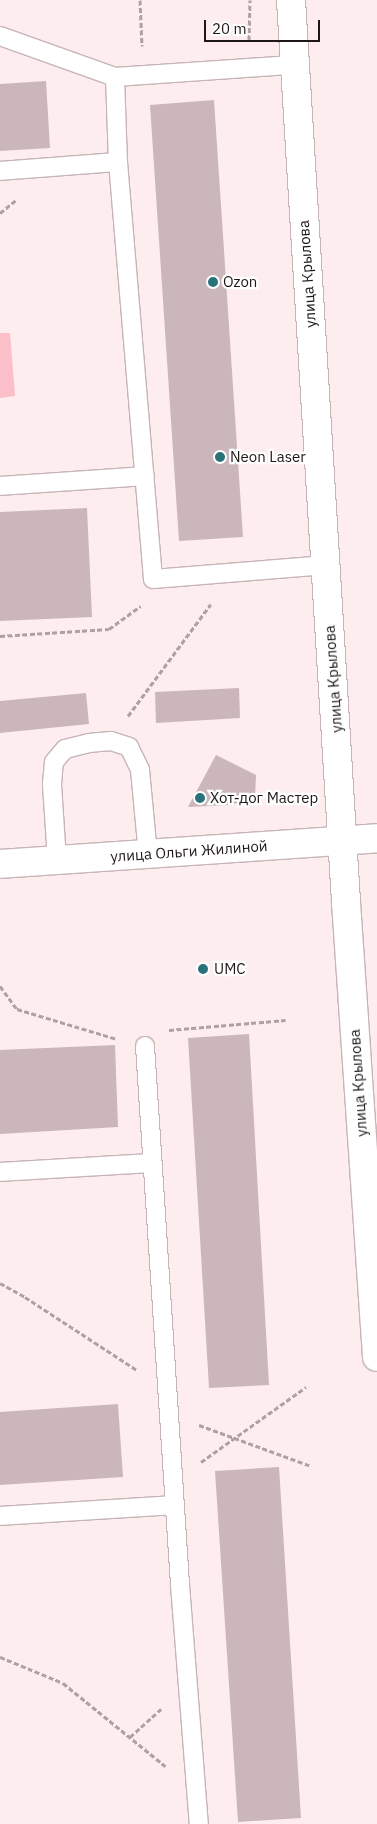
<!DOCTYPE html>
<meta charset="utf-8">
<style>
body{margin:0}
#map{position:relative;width:377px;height:1824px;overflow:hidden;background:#fdedef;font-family:"IBM Plex Sans",sans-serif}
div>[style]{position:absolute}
.green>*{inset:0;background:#fcbec9}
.building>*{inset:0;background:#cbb7bb}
.path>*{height:3px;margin-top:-1.5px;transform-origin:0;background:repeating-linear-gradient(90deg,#ada1a2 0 5px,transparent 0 7.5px)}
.roads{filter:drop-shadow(1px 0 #c7b4b7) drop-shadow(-1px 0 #c7b4b7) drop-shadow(0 1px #c7b4b7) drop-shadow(0 -1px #c7b4b7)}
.service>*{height:18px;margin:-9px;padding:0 9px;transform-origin:9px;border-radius:9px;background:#fff}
.minor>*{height:28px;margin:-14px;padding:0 14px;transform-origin:14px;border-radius:14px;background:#fff}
.tertiary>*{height:28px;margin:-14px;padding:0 14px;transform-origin:14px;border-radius:14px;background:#fff}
.dots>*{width:14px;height:14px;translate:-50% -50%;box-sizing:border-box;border:2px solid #fff;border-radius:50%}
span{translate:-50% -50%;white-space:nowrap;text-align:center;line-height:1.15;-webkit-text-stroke:4.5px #fff;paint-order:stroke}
.street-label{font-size:15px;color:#1e1718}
.poi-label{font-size:15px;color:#1e1718}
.left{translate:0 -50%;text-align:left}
.scale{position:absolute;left:204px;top:20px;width:116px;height:22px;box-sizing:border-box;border:2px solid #1e1718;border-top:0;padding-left:6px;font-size:15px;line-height:18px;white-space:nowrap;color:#1e1718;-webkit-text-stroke:4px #fff;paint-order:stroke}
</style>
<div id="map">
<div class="green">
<i style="clip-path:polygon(0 333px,10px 333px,15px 396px,0 398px)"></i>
</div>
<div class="building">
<i style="clip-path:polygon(46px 81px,50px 148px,0 151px,0 84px)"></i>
<i style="clip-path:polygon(214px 100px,243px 537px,179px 541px,150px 105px)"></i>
<i style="clip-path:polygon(87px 508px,92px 617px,0 621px,0 512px)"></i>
<i style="clip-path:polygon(239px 688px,240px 718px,156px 723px,155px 692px)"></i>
<i style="clip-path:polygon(86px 693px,89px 724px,0 733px,0 701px)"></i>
<i style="clip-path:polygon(216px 755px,256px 775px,255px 798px,230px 805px,188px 807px)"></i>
<i style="clip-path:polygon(249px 1034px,269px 1385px,209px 1388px,188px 1038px)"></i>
<i style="clip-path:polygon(115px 1045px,118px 1127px,0 1134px,0 1050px)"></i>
<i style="clip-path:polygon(118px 1404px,123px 1477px,0 1485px,0 1412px)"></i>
<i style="clip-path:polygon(279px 1467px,301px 1818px,238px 1822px,215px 1471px)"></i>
</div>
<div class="path">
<i style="left:140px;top:0;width:46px;rotate:87.5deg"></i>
<i style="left:249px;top:40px;width:40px;rotate:-88.6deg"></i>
<i style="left:0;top:213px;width:22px;rotate:-39deg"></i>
<i style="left:0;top:636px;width:109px;rotate:-3.7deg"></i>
<i style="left:109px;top:629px;width:39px;rotate:-36deg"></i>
<i style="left:128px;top:716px;width:139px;rotate:-53.5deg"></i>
<i style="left:0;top:986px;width:29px;rotate:54deg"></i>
<i style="left:17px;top:1009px;width:104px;rotate:16.7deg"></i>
<i style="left:169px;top:1030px;width:117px;rotate:-4.9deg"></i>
<i style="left:0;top:1283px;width:29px;rotate:29deg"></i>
<i style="left:25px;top:1297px;width:134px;rotate:33.1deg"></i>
<i style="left:199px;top:1425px;width:119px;rotate:20.1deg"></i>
<i style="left:201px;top:1462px;width:129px;rotate:-35.5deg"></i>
<i style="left:0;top:1657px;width:68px;rotate:22.4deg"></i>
<i style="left:63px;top:1683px;width:132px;rotate:39.1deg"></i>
<i style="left:130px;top:1737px;width:42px;rotate:-42.1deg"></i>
</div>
<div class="roads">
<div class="service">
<i style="left:0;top:36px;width:122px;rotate:19.6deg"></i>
<i style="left:115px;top:77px;width:178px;rotate:-3.9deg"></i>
<i style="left:115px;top:77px;width:85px;rotate:88deg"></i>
<i style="left:118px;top:162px;width:418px;rotate:85.2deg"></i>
<i style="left:153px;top:579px;width:174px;rotate:-4.6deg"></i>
<i style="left:0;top:171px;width:118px;rotate:-4.4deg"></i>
<i style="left:0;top:486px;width:145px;rotate:-3.9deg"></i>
<i style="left:57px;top:860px;width:76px;rotate:-93.8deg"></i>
<i style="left:52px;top:784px;width:22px;rotate:-85deg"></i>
<i style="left:54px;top:762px;width:17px;rotate:-50deg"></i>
<i style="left:65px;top:749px;width:25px;rotate:-14deg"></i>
<i style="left:89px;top:743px;width:22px;rotate:-5deg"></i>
<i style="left:111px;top:741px;width:19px;rotate:18deg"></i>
<i style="left:129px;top:747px;width:25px;rotate:64deg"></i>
<i style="left:140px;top:770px;width:84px;rotate:84.6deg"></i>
<i style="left:145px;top:1046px;width:540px;rotate:86.28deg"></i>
<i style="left:180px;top:1585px;width:240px;rotate:85.5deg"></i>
<i style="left:0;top:1172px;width:151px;rotate:-3.4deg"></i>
<i style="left:0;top:1516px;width:175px;rotate:-3.6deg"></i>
</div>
<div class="minor">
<i style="left:0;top:864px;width:378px;rotate:-3.9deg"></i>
</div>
<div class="tertiary">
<i style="left:291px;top:0;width:904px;rotate:86.51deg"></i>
<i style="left:346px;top:902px;width:456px;rotate:86.1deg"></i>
</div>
</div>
<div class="dots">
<i style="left:213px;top:282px;background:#297279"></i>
<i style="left:220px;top:457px;background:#297279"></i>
<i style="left:200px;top:798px;background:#297279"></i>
<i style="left:203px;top:969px;background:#297279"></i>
</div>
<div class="street-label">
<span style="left:307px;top:274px;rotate:-94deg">улица Крылова</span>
<span style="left:333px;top:679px;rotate:-94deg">улица Крылова</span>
<span style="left:189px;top:851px;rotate:-4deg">улица Ольги Жилиной</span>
<span style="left:358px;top:1083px;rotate:-94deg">улица Крылова</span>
</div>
<div class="poi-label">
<span class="left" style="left:223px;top:282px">Ozon</span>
<span class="left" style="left:230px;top:457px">Neon Laser</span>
<span class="left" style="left:210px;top:798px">Хот-дог Мастер</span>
<span class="left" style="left:214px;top:969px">UMC</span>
</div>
<div class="scale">20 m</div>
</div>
